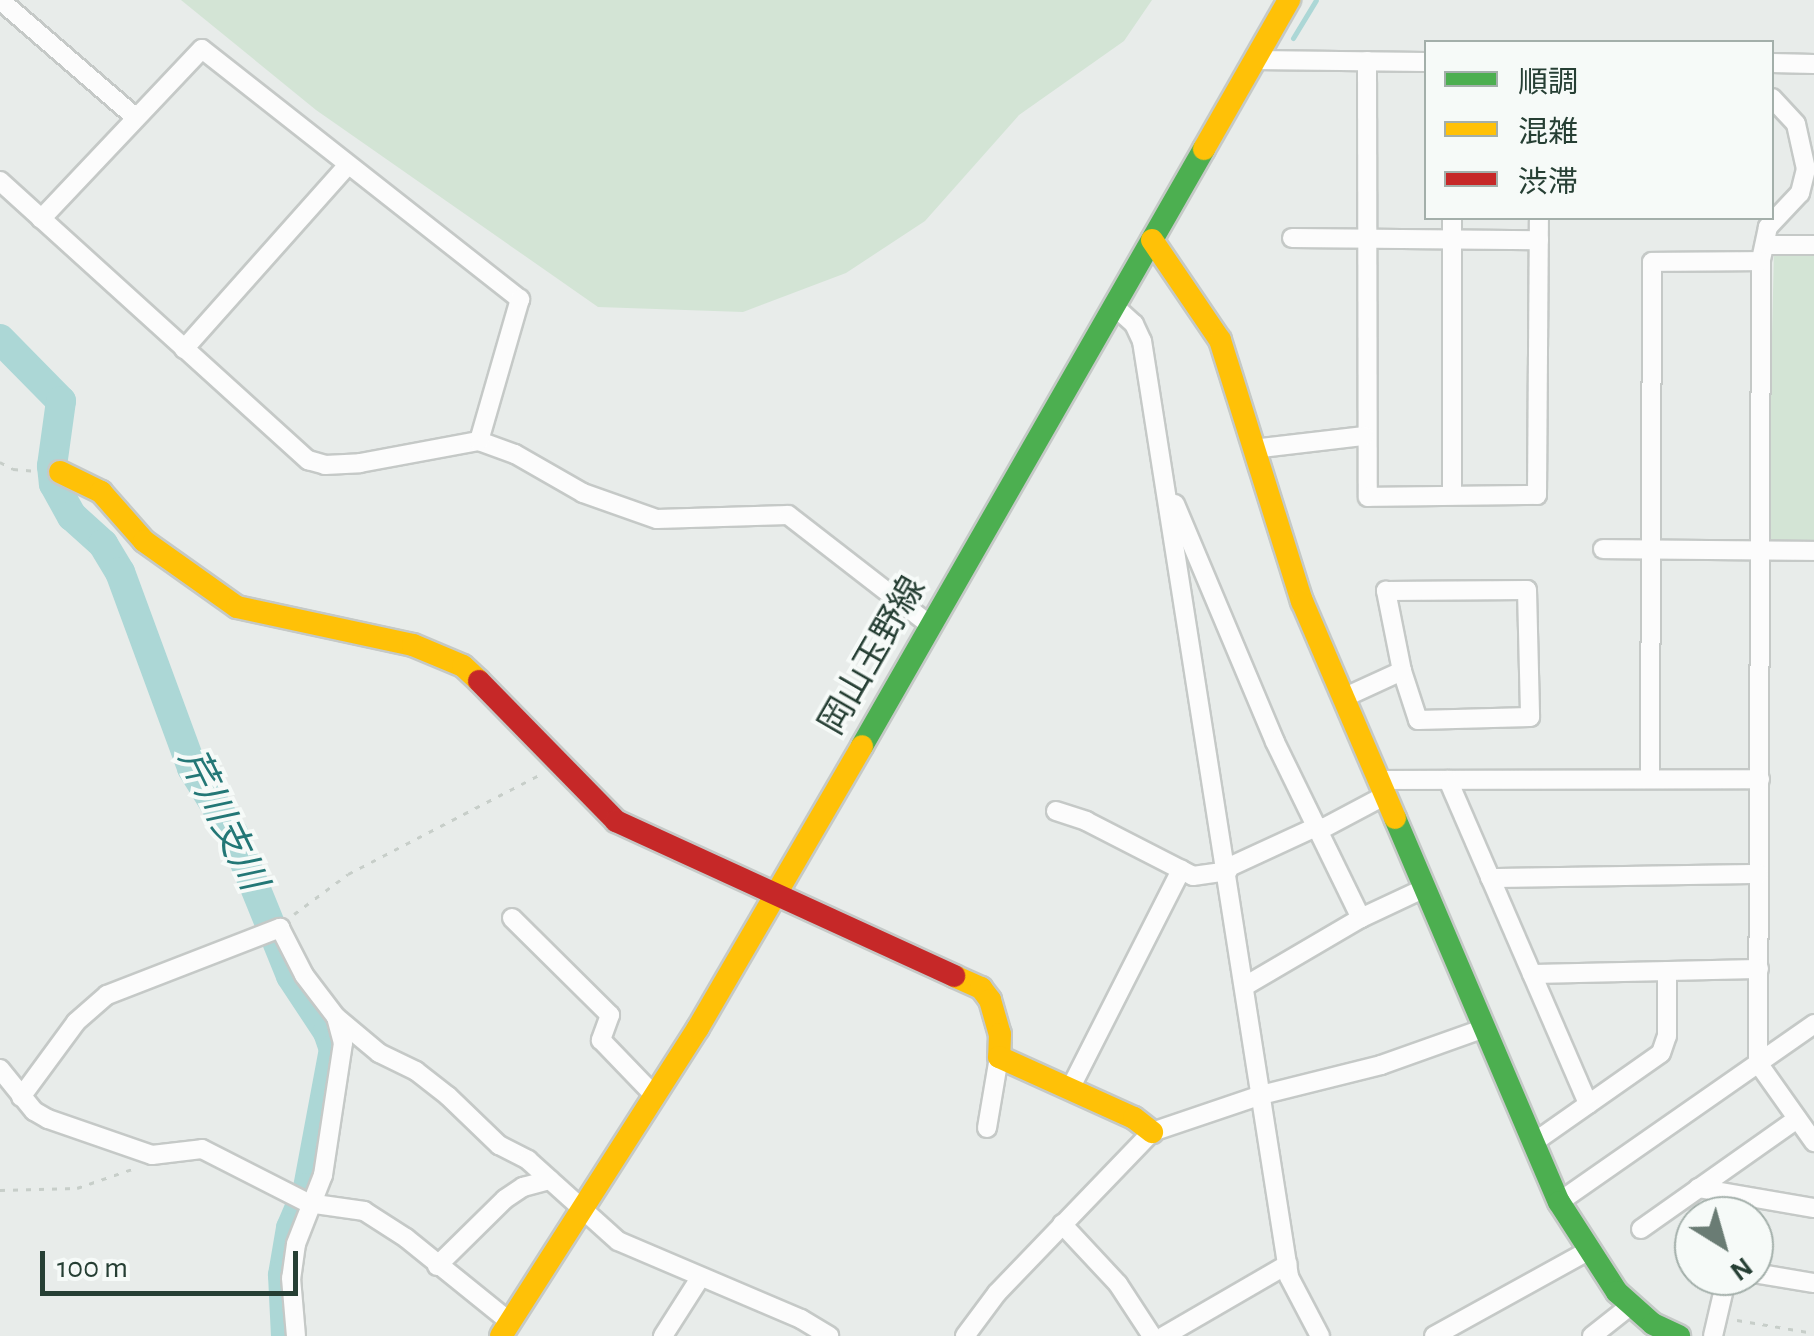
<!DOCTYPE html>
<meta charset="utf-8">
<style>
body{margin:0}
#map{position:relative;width:1814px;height:1336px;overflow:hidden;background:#e8ecea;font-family:"Alegreya Sans","Noto Sans JP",sans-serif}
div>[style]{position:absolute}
.green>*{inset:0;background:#d3e4d5}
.stream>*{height:5px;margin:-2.5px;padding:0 2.5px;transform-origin:2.5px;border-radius:2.5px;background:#acd7d6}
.river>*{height:30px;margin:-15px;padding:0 15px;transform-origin:15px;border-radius:15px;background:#acd7d6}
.path>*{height:2.5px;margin-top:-1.25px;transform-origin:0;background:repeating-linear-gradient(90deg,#c7cec9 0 5px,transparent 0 13px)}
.roads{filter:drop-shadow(2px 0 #c5c9c7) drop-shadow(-2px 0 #c5c9c7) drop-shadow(0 2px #c5c9c7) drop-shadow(0 -2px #c5c9c7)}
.street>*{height:18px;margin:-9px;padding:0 9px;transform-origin:9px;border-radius:9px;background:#fcfcfc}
.fast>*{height:22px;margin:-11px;padding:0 11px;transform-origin:11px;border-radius:11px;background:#4caf50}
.slow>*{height:22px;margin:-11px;padding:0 11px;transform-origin:11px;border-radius:11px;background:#ffc107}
.jam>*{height:22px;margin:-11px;padding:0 11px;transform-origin:11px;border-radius:11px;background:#c62828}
span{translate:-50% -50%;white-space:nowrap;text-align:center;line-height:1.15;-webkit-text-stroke:8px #f6faf8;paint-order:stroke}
.street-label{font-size:35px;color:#263f34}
.water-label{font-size:38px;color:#237776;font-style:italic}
.legend{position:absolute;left:1424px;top:40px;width:350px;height:180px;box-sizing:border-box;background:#f6faf8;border:2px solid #a3afaa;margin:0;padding:12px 18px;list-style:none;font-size:30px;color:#263f34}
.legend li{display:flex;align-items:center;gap:20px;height:50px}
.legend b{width:50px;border:2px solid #a3afaa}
.north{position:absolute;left:1674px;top:1196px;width:100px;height:100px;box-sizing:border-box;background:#f6faf8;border:2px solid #a3afaa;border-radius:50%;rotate:143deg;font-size:28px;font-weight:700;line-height:40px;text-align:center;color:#263f34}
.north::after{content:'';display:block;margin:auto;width:35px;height:45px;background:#6a7c74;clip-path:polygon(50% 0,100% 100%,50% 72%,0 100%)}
.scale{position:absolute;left:40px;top:1251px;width:258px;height:45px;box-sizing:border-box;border:5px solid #263f34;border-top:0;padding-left:12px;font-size:30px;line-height:35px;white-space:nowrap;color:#263f34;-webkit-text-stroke:8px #f6faf8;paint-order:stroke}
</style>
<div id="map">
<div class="green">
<i style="clip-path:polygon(181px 0,1152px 0,1124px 41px,1019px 115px,925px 221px,846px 273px,743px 312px,598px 307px,316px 110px)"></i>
<i style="clip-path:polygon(1774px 251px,1814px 252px,1814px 546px,1767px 545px)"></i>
</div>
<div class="stream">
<i style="left:1293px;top:38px;width:44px;rotate:-58.8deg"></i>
</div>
<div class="river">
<i style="left:0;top:339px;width:87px;rotate:45.5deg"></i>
<i style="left:61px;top:401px;width:66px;rotate:97.9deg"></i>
<i style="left:52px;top:466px;width:18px;rotate:84deg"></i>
<i style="left:54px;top:484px;width:37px;rotate:61deg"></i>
<i style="left:72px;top:516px;width:42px;rotate:42.1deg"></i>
<i style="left:103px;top:544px;width:33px;rotate:59deg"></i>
<i style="left:120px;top:572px;width:209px;rotate:69.8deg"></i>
<i style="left:192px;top:768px;width:77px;rotate:57.8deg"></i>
<i style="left:233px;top:833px;width:154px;rotate:67.9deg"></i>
<i style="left:291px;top:976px;width:67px;rotate:56.5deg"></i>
<i style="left:328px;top:1032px;width:18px;rotate:71deg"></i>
<i style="left:334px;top:1049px;width:141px;rotate:100.6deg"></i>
<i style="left:308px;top:1188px;width:43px;rotate:113deg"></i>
<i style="left:291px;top:1228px;width:48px;rotate:99.7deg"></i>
<i style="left:283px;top:1275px;width:61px;rotate:87.2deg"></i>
</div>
<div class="path">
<i style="left:0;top:462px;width:15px;rotate:28deg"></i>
<i style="left:13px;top:469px;width:24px;rotate:5deg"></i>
<i style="left:294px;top:914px;width:67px;rotate:-36.5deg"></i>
<i style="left:348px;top:874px;width:220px;rotate:-27.4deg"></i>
<i style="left:0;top:1190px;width:77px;rotate:-1.5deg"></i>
<i style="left:77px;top:1188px;width:61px;rotate:-19deg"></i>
<i style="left:1737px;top:1320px;width:78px;rotate:9.6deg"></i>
</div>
<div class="roads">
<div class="street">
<i style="left:0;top:0;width:180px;rotate:40.9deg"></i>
<i style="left:1254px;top:60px;width:172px;rotate:0.7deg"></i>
<i style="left:1367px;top:61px;width:436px;rotate:89.9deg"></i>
<i style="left:1368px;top:497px;width:169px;rotate:-0.7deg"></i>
<i style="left:1537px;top:495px;width:277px;rotate:-89.6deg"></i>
<i style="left:1772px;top:63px;width:42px;rotate:1.4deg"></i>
<i style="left:1772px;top:98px;width:35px;rotate:47deg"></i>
<i style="left:1796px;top:124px;width:46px;rotate:77.5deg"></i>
<i style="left:1806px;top:169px;width:25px;rotate:104deg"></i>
<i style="left:1800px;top:193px;width:47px;rotate:133.3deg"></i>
<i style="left:1768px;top:227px;width:35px;rotate:102deg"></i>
<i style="left:1761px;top:261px;width:802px;rotate:90.21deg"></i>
<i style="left:1758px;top:1063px;width:97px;rotate:54.7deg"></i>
<i style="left:0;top:181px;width:416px;rotate:42.2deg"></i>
<i style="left:308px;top:460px;width:18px;rotate:16deg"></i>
<i style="left:325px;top:465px;width:35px;rotate:-3deg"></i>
<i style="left:360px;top:463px;width:121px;rotate:-10.5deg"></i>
<i style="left:479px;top:441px;width:38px;rotate:20deg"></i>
<i style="left:515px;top:454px;width:78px;rotate:29.8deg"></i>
<i style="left:583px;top:493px;width:78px;rotate:19.4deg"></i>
<i style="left:657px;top:519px;width:131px;rotate:-1.7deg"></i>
<i style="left:788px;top:515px;width:181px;rotate:37.8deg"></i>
<i style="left:1452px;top:218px;width:277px;rotate:90deg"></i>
<i style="left:41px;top:219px;width:234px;rotate:-46.6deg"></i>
<i style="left:202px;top:49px;width:405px;rotate:38.2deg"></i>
<i style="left:520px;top:299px;width:148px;rotate:106.1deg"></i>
<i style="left:1292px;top:238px;width:247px;rotate:0.5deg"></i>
<i style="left:1767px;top:245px;width:47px"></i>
<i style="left:1114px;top:306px;width:27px;rotate:42deg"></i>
<i style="left:1134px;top:324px;width:19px;rotate:65deg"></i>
<i style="left:1142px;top:341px;width:947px;rotate:81.07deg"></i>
<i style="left:1289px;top:1277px;width:67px;rotate:62.3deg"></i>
<i style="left:184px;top:349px;width:246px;rotate:-48.3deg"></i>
<i style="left:1253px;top:449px;width:112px;rotate:-6.7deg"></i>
<i style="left:1175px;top:504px;width:258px;rotate:67.2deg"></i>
<i style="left:1275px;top:742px;width:196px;rotate:64deg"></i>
<i style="left:1603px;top:549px;width:211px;rotate:0.5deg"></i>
<i style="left:1527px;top:590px;width:127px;rotate:88.6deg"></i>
<i style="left:1530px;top:717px;width:112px;rotate:178.5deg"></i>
<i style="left:1418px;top:720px;width:52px;rotate:-108.1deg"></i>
<i style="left:1402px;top:671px;width:82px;rotate:-101.3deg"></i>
<i style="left:1386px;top:591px;width:141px;rotate:-0.4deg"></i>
<i style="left:1343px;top:698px;width:65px;rotate:-24.6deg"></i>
<i style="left:1650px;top:779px;width:517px;rotate:-89.78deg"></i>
<i style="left:1652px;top:262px;width:109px;rotate:-0.5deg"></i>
<i style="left:1377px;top:780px;width:383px;rotate:-0.1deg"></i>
<i style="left:1448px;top:780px;width:353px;rotate:66.6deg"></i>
<i style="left:1056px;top:811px;width:32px;rotate:18deg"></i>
<i style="left:1086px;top:821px;width:120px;rotate:27.2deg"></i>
<i style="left:1193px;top:876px;width:35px;rotate:-8deg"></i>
<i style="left:1320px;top:830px;width:72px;rotate:-28deg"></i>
<i style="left:1227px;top:868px;width:100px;rotate:-24.8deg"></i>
<i style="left:1490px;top:878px;width:269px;rotate:-0.9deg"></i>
<i style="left:512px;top:918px;width:138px;rotate:44.7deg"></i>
<i style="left:610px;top:1015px;width:27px;rotate:110deg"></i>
<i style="left:601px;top:1040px;width:76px;rotate:46.1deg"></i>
<i style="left:1532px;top:974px;width:227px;rotate:-1.3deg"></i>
<i style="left:1245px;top:986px;width:134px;rotate:-30.4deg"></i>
<i style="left:1361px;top:918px;width:68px;rotate:-25.1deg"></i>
<i style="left:336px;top:1017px;width:56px;rotate:39.9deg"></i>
<i style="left:379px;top:1053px;width:41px;rotate:25.9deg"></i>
<i style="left:416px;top:1071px;width:41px;rotate:38deg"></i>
<i style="left:448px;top:1096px;width:71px;rotate:43.9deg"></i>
<i style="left:499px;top:1145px;width:33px;rotate:27deg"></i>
<i style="left:528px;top:1160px;width:121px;rotate:42deg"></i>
<i style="left:618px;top:1241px;width:199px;rotate:23.1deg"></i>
<i style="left:801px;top:1319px;width:33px;rotate:31deg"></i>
<i style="left:0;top:1069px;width:54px;rotate:51deg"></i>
<i style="left:34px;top:1111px;width:16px;rotate:30deg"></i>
<i style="left:48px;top:1119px;width:110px;rotate:19.1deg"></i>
<i style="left:152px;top:1155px;width:50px;rotate:-6.8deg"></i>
<i style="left:202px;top:1149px;width:119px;rotate:27deg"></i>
<i style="left:308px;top:1203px;width:57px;rotate:8.1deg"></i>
<i style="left:364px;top:1211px;width:50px;rotate:32.7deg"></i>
<i style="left:406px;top:1238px;width:134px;rotate:38.9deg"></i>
<i style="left:1070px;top:1089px;width:246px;rotate:-63.1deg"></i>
<i style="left:21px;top:1097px;width:93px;rotate:-53.7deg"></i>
<i style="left:76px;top:1022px;width:41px;rotate:-41.1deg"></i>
<i style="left:107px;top:995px;width:186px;rotate:-21.2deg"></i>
<i style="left:280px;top:928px;width:53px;rotate:62.9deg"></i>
<i style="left:304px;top:975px;width:53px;rotate:52.7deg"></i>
<i style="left:336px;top:1017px;width:27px;rotate:75deg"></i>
<i style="left:343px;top:1043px;width:134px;rotate:98.6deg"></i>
<i style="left:323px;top:1175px;width:74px;rotate:111.4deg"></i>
<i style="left:296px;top:1244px;width:34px;rotate:98deg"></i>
<i style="left:291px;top:1278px;width:58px;rotate:85.1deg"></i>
<i style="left:987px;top:1128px;width:72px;rotate:-80.4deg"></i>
<i style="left:1533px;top:1143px;width:156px;rotate:-35.1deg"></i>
<i style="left:1661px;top:1053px;width:18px;rotate:-71deg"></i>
<i style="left:1667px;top:1036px;width:65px;rotate:-90deg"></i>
<i style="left:1698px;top:1188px;width:118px;rotate:9.8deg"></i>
<i style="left:1559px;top:1202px;width:311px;rotate:-34.9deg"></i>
<i style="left:1062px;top:1224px;width:82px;rotate:47deg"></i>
<i style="left:1118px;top:1284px;width:62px;rotate:56.8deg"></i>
<i style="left:1641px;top:1229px;width:191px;rotate:-35.2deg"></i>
<i style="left:437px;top:1266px;width:95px;rotate:-44.6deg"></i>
<i style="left:505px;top:1199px;width:22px;rotate:-34deg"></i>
<i style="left:523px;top:1187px;width:28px;rotate:-15deg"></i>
<i style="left:1754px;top:1273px;width:61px;rotate:9.5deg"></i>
<i style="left:663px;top:1336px;width:69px;rotate:-57.5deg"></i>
<i style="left:965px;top:1336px;width:54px;rotate:-53.3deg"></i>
<i style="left:997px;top:1293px;width:223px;rotate:-46.1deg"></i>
<i style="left:1152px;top:1132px;width:115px;rotate:-18.7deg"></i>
<i style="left:1261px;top:1095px;width:124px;rotate:-14deg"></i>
<i style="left:1381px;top:1065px;width:107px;rotate:-19.6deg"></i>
<i style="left:1164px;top:1336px;width:143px;rotate:-30.1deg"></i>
<i style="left:1434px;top:1336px;width:176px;rotate:-28.9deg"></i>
<i style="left:1592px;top:1336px;width:48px;rotate:-38.3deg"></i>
<i style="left:1713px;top:1336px;width:62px;rotate:-76.9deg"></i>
</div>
<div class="fast">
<i style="left:862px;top:746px;width:688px;rotate:-60.19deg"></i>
<i style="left:1395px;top:818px;width:418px;rotate:66.9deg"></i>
<i style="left:1559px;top:1202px;width:107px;rotate:57.2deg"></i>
<i style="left:1617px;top:1292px;width:48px;rotate:41.6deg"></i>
<i style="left:1653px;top:1324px;width:29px;rotate:25deg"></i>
</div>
<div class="slow">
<i style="left:1204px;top:149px;width:172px;rotate:-60.3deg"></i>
<i style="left:1152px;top:240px;width:121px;rotate:55.8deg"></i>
<i style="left:1220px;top:340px;width:274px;rotate:72.6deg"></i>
<i style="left:1302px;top:601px;width:236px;rotate:66.8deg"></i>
<i style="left:60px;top:472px;width:46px;rotate:26deg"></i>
<i style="left:101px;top:492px;width:65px;rotate:48.7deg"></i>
<i style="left:144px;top:541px;width:114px;rotate:35.4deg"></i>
<i style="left:237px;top:607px;width:180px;rotate:12.2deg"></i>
<i style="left:413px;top:645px;width:54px;rotate:22.8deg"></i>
<i style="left:463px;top:666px;width:22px;rotate:43deg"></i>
<i style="left:954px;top:976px;width:30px;rotate:24deg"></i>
<i style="left:981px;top:988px;width:15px;rotate:53deg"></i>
<i style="left:990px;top:1000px;width:35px;rotate:74deg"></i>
<i style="left:1000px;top:1034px;width:23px;rotate:92deg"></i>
<i style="left:999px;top:1057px;width:148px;rotate:24.3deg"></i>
<i style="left:1134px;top:1118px;width:23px;rotate:38deg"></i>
<i style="left:501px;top:1336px;width:366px;rotate:-57.4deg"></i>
<i style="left:698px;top:1028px;width:326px;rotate:-59.8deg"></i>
</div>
<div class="jam">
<i style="left:479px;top:681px;width:196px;rotate:45.6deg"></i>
<i style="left:616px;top:821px;width:372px;rotate:24.6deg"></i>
</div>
</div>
<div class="street-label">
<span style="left:873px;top:656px;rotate:-60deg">岡山玉野線</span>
</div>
<div class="water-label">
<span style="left:221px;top:820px;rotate:64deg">芹川支川</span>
</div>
<ul class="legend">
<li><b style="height:12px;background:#4caf50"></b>順調</li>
<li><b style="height:12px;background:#ffc107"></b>混雑</li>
<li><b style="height:12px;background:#c62828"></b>渋滞</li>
</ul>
<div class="north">N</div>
<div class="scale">100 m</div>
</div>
